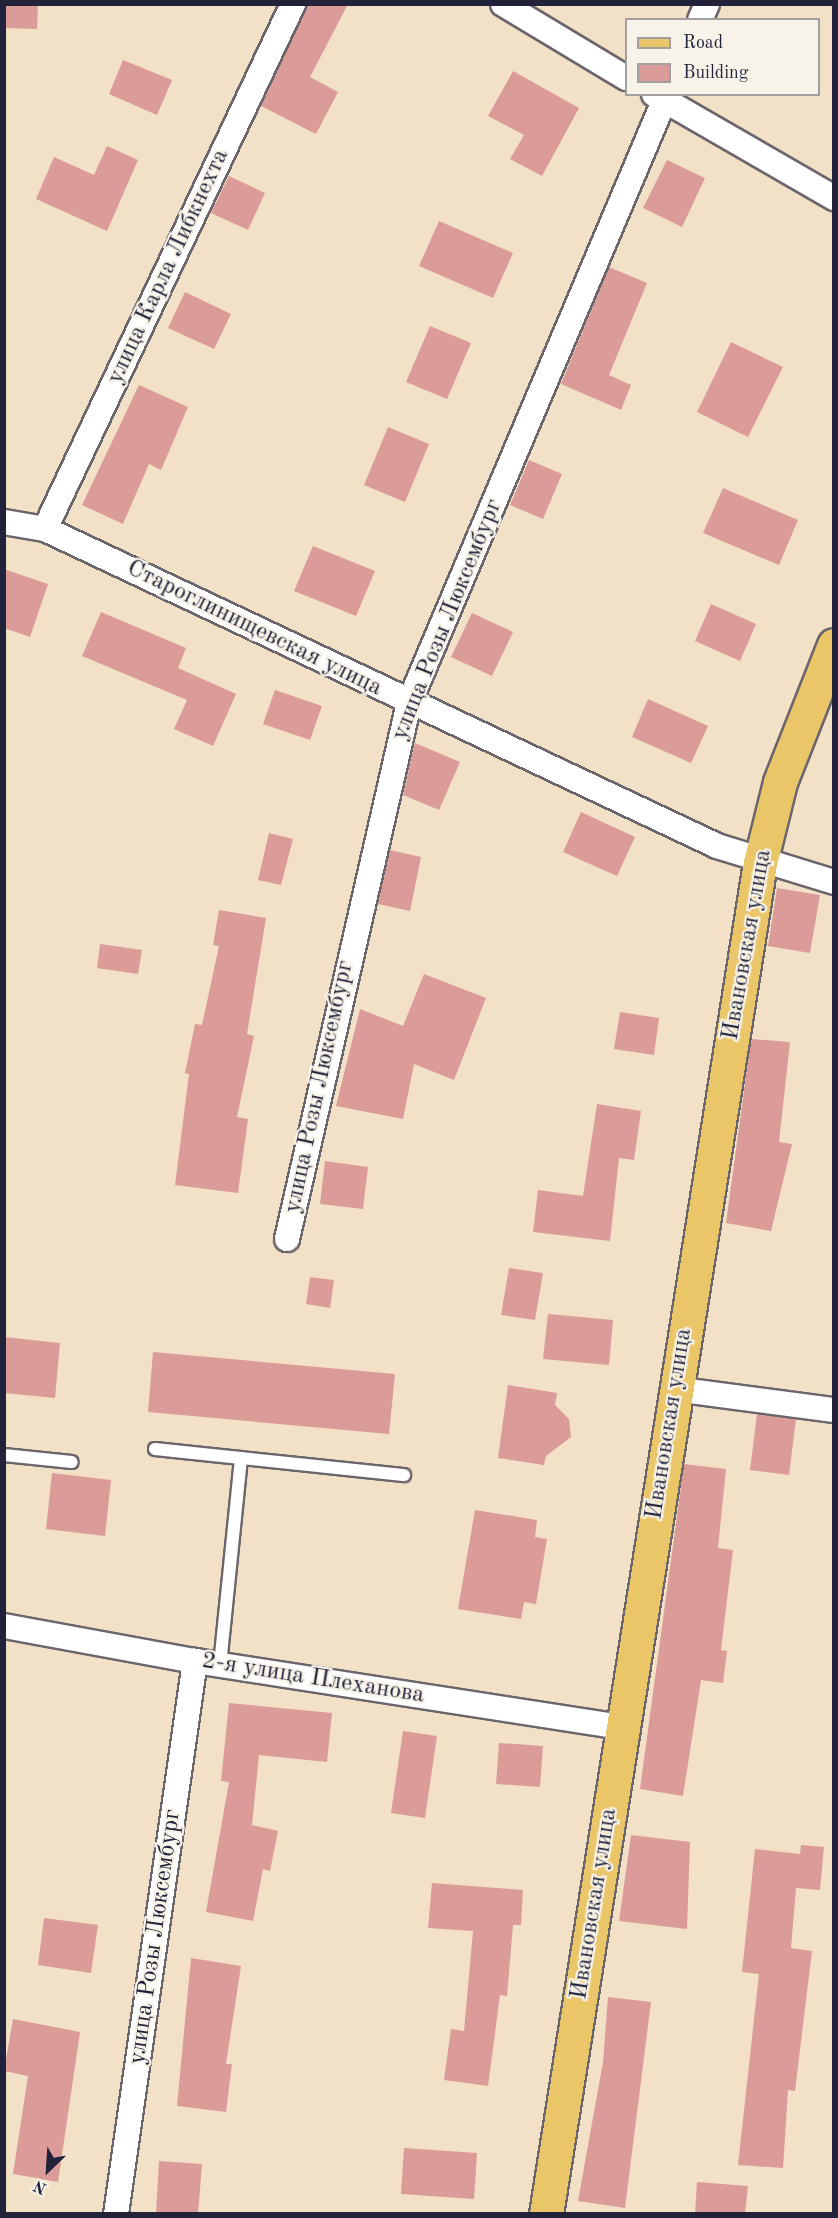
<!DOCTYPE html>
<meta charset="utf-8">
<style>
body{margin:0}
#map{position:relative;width:838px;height:2218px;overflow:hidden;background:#f2e1c6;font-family:"Old Standard TT",serif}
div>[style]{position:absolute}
.building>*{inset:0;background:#db9b99}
.roads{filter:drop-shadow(2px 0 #6b656c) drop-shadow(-2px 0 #6b656c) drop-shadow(0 2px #6b656c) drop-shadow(0 -2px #6b656c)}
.service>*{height:12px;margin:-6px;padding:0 6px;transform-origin:6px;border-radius:6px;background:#fff}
.minor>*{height:24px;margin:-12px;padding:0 12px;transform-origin:12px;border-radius:12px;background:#fff}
.primary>*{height:33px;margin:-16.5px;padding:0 16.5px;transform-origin:16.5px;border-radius:16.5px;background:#ebc669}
span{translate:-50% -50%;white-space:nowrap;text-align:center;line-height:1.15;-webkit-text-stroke:4.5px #f7f3e8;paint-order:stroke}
.street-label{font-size:24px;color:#22223b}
.frame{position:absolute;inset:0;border:6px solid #22223b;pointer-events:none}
.legend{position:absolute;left:625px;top:18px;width:195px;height:78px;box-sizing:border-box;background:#f7f3e8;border:2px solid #a29fa3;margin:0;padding:8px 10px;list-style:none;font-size:18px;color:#22223b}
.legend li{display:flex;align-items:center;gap:12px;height:30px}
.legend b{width:30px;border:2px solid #a29fa3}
.north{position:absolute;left:18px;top:2140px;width:60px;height:60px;-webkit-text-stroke:4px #f7f3e8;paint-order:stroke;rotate:205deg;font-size:16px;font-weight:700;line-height:24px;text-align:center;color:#22223b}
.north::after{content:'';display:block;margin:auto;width:21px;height:27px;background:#22223b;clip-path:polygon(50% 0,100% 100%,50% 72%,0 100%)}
</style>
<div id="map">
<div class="building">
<i style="clip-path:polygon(4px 4px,38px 4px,37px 29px,4px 28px)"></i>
<i style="clip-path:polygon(307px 4px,348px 4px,310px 77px,338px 92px,316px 134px,261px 106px)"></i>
<i style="clip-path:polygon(123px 60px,172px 80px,157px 115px,109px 94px)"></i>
<i style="clip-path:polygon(513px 71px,579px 108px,542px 176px,510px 159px,524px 135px,488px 116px)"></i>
<i style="clip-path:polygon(107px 146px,138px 160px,107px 231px,36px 199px,54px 157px,94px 175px)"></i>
<i style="clip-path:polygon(667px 160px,705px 178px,682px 227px,643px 208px)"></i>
<i style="clip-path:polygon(229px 176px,265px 193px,248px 230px,211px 213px)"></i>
<i style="clip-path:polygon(439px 221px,513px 253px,493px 298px,419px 266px)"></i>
<i style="clip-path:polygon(609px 267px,647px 283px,609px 375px,631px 385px,621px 410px,561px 384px)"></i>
<i style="clip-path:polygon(185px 292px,231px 314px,214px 349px,168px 328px)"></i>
<i style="clip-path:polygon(430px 326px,471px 343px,447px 399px,406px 382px)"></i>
<i style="clip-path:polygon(731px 342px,783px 367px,748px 437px,697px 412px)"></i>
<i style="clip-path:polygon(139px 385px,188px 407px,161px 470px,149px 464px,123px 524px,82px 505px)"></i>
<i style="clip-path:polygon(388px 427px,429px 444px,405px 502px,364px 485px)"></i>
<i style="clip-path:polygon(529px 460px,562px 474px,543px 519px,510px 505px)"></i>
<i style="clip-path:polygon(723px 488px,798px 520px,779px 565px,703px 533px)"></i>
<i style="clip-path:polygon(313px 546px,375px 571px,356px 616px,294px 591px)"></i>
<i style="clip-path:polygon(4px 569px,48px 584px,30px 637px,4px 628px)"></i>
<i style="clip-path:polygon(711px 604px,756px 624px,740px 661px,695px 641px)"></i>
<i style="clip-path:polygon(101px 612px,186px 648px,178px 668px,236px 694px,213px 746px,174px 729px,187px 700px,82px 656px)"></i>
<i style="clip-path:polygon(472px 613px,513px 632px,492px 676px,451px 657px)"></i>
<i style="clip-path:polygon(275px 690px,322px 706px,310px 740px,263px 724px)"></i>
<i style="clip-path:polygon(648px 699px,708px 726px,691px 763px,632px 737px)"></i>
<i style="clip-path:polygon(415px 743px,460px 762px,439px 810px,403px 795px)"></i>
<i style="clip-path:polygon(581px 812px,635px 837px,617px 876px,563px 852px)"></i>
<i style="clip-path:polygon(269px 833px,293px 839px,281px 885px,258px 880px)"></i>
<i style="clip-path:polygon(390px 850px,421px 857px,410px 911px,378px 904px)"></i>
<i style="clip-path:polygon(777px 888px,820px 895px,810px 953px,768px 946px)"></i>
<i style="clip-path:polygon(219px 910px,266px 918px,247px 1034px,254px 1036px,237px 1117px,248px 1119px,238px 1193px,175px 1185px,189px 1074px,185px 1073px,195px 1024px,202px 1025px,219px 946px,213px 945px)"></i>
<i style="clip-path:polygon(100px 944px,142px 950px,138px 974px,97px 968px)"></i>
<i style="clip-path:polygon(424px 974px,486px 998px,454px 1080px,414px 1064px,403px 1119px,336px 1106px,360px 1009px,403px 1026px)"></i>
<i style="clip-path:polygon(620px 1012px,659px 1018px,654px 1055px,614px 1049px)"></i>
<i style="clip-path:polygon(751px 1039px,790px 1042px,779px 1142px,792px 1144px,771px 1231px,726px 1223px)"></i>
<i style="clip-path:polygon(597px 1104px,641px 1111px,634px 1160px,619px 1158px,610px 1241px,533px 1232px,538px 1190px,583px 1196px)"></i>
<i style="clip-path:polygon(325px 1161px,368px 1167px,363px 1209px,320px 1204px)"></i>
<i style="clip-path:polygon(509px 1268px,543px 1273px,535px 1320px,501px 1315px)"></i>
<i style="clip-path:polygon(310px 1277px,334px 1280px,330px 1308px,306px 1304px)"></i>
<i style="clip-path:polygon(548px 1314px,613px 1320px,609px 1365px,543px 1359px)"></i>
<i style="clip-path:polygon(4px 1337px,60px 1343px,55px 1398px,4px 1393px)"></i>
<i style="clip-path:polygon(153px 1352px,395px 1374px,389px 1434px,148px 1412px)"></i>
<i style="clip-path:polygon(508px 1385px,557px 1393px,555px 1405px,569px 1419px,571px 1437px,546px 1456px,544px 1465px,498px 1458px)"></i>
<i style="clip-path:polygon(757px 1414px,796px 1419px,789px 1475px,750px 1470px)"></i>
<i style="clip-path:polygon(684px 1464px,726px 1469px,718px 1548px,733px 1550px,721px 1650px,727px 1651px,723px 1683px,701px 1680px,683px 1796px,640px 1789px)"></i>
<i style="clip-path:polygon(52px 1473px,111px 1480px,105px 1536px,46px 1529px)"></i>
<i style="clip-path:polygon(475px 1510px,537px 1520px,535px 1537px,547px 1539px,536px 1604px,524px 1602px,521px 1619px,458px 1609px)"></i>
<i style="clip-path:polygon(229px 1703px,332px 1713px,327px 1762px,259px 1755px,252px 1825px,278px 1831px,270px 1871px,263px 1869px,253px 1921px,206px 1912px,229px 1782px,221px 1781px)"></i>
<i style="clip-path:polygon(403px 1731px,437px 1736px,425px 1818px,391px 1813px)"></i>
<i style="clip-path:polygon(499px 1743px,543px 1746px,540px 1787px,496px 1784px)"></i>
<i style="clip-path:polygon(631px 1835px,690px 1842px,687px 1929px,619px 1921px)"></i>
<i style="clip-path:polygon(801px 1845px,824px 1847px,820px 1890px,796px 1888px,791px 1948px,812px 1951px,795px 2091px,788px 2090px,783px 2168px,738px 2165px,759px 1974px,742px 1972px,755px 1849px,800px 1854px)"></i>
<i style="clip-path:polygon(432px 1883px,523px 1890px,521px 1925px,513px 1925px,507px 1996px,500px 1995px,488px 2086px,444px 2080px,451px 2029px,464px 2031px,473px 1931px,428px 1928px)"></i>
<i style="clip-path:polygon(44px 1918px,98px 1925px,91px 1973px,38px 1965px)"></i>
<i style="clip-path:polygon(191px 1958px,241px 1966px,226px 2064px,232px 2064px,226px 2112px,177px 2106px)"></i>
<i style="clip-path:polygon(608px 1997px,651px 2002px,625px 2208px,578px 2201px,603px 2062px)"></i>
<i style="clip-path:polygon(13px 2019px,80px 2032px,58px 2182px,13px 2174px,28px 2076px,4px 2071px)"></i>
<i style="clip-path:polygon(404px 2148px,477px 2153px,474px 2199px,401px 2194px)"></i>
<i style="clip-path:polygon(159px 2161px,202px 2164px,198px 2214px,156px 2214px)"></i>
<i style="clip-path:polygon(697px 2182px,748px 2186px,745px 2214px,695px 2214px)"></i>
</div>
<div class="roads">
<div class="service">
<i style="left:155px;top:1449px;width:86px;rotate:6deg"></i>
<i style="left:4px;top:1455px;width:68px;rotate:5.9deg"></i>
<i style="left:220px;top:1665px;width:208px;rotate:-84.2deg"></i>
<i style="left:241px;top:1458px;width:164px;rotate:6deg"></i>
</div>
<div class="minor">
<i style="left:503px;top:4px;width:144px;rotate:31deg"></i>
<i style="left:700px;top:20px;width:17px;rotate:-66deg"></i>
<i style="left:654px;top:94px;width:208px;rotate:30deg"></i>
<i style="left:4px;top:522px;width:42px;rotate:9.7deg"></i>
<i style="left:45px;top:529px;width:743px;rotate:25.25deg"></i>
<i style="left:717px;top:846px;width:122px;rotate:17.1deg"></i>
<i style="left:45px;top:529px;width:581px;rotate:-64.71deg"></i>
<i style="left:287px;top:1239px;width:550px;rotate:-77.18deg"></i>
<i style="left:409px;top:703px;width:661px;rotate:-67.04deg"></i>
<i style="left:674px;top:1389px;width:161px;rotate:7.5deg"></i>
<i style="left:4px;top:1626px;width:194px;rotate:10.4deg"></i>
<i style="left:195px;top:1661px;width:433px;rotate:8.8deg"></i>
<i style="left:116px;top:2214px;width:559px;rotate:-81.87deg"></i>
</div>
<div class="primary">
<i style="left:546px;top:2214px;width:1368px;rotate:-81deg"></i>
<i style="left:760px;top:863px;width:83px;rotate:-76.1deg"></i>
<i style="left:780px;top:782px;width:147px;rotate:-68.5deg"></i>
</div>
</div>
<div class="street-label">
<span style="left:169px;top:267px;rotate:-65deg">улица Карла Либкнехта</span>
<span style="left:448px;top:620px;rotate:-68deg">улица Розы Люксембург</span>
<span style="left:254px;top:629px;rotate:26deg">Староглинищевская улица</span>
<span style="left:748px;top:945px;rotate:-80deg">Ивановская улица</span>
<span style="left:320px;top:1087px;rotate:-78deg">улица Розы Люксембург</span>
<span style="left:670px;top:1424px;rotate:-81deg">Ивановская улица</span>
<span style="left:313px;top:1679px;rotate:9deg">2-я улица Плеханова</span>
<span style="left:595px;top:1904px;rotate:-81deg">Ивановская улица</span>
<span style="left:156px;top:1937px;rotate:-82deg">улица Розы Люксембург</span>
</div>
<div class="frame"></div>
<ul class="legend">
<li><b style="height:8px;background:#ebc669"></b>Road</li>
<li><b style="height:16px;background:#db9b99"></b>Building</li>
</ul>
<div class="north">N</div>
</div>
